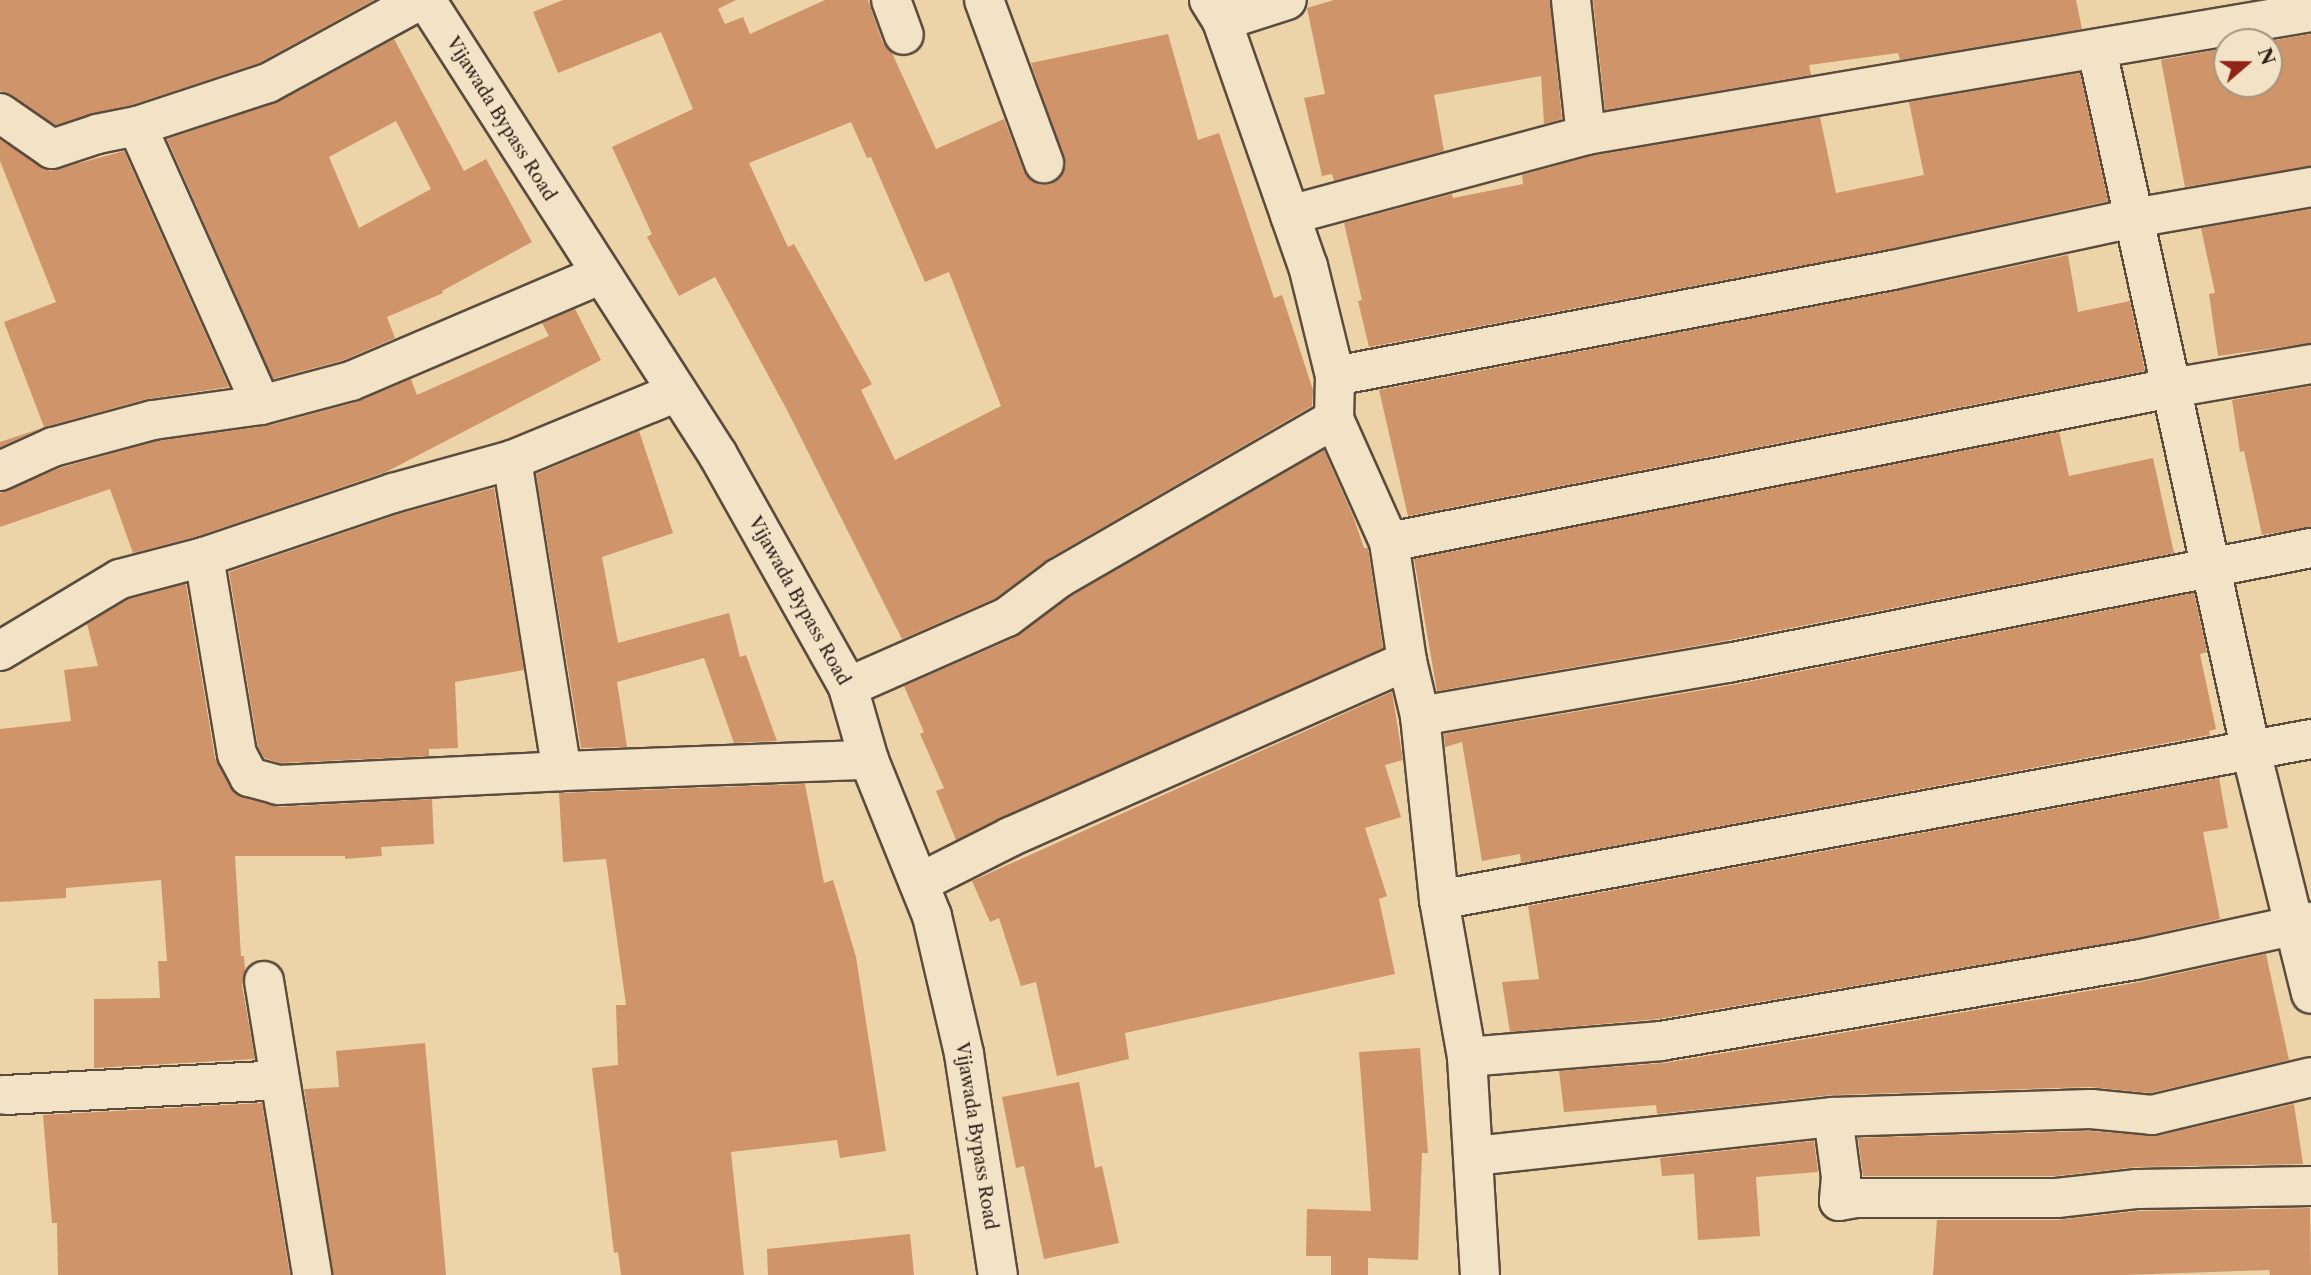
<!DOCTYPE html>
<style>
body{margin:0}
#map{position:relative;width:2311px;height:1275px;overflow:hidden;background:#ecd4a8;font-family:"Libre Caslon Text",serif}
div>[style]{position:absolute}
.building>*{inset:0;background:#cf9469}
.roads{filter:drop-shadow(2px 0 #5b4c3e) drop-shadow(-2px 0 #5b4c3e) drop-shadow(0 2px #5b4c3e) drop-shadow(0 -2px #5b4c3e)}
.minor>*{height:38px;margin:-19px;padding:0 19px;transform-origin:19px;border-radius:19px;background:#f3e3c6}
.secondary>*{height:38px;margin:-19px;padding:0 19px;transform-origin:19px;border-radius:19px;background:#f3e3c6}
span{translate:-50% -50%;white-space:nowrap;text-align:center;line-height:1.15;-webkit-text-stroke:6px #f3e3c6;paint-order:stroke}
.street-label{font-size:18px;color:#2b1f1a}
.north{position:absolute;left:2213px;top:28px;width:70px;height:70px;box-sizing:border-box;background:#f3e3c6;border:2px solid #a39581;border-radius:50%;rotate:70deg;font-size:19px;font-weight:700;line-height:28px;text-align:center;color:#2b1f1a}
.north::after{content:'';display:block;margin:auto;width:24px;height:32px;background:#8f2418;clip-path:polygon(50% 0,100% 100%,50% 72%,0 100%)}
</style>
<div id="map">
<div class="building">
<i style="clip-path:polygon(0 0,374px 0,259px 63px,131px 105px,55px 125px,12px 95px,0 91px)"></i>
<i style="clip-path:polygon(evenodd,563px 0,736px 0,718px 9px,725px 24px,743px 17px,750px 34px,825px 0,868px 0,883px 43px,892px 53px,936px 149px,1004px 119px,1024px 171px,1031px 180px,1041px 185px,1051px 184px,1060px 177px,1066px 166px,1031px 63px,1168px 34px,1198px 140px,1219px 133px,1274px 298px,1282px 295px,1313px 390px,1312px 406px,1048px 559px,996px 598px,902px 639px,787px 410px,715px 277px,679px 296px,647px 237px,652px 234px,612px 147px,693px 109px,661px 32px,558px 73px,533px 12px,563px 0,851px 122px,867px 158px,871px 157px,925px 282px,949px 272px,1001px 406px,895px 460px,861px 390px,872px 384px,794px 244px,788px 247px,749px 163px,851px 122px)"></i>
<i style="clip-path:polygon(1334px 0,1550px 0,1562px 119px,1544px 124px,1541px 76px,1434px 95px,1444px 151px,1334px 181px,1332px 174px,1322px 176px,1304px 98px,1325px 94px,1307px 8px)"></i>
<i style="clip-path:polygon(1593px 0,2076px 0,2082px 29px,1900px 60px,1898px 53px,1809px 65px,1811px 75px,1605px 110px)"></i>
<i style="clip-path:polygon(2311px 34px,2311px 166px,2185px 187px,2161px 60px,2227px 48px,2227px 84px,2269px 84px,2269px 42px,2265px 42px)"></i>
<i style="clip-path:polygon(evenodd,394px 39px,464px 171px,486px 159px,532px 242px,442px 291px,443px 293px,387px 317px,395px 338px,344px 360px,273px 379px,167px 139px,278px 102px,394px 39px,396px 121px,431px 189px,359px 228px,329px 157px,396px 121px)"></i>
<i style="clip-path:polygon(2080px 73px,2108px 201px,1889px 249px,1369px 347px,1358px 301px,1362px 300px,1344px 223px,1452px 194px,1453px 198px,1523px 184px,1522px 175px,1591px 156px,1820px 117px,1836px 193px,1924px 175px,1909px 102px)"></i>
<i style="clip-path:polygon(0 140px,50px 171px,124px 151px,229px 387px,147px 399px,44px 427px,4px 322px,56px 302px,0 161px)"></i>
<i style="clip-path:polygon(2311px 209px,2311px 343px,2218px 356px,2209px 294px,2215px 293px,2201px 228px)"></i>
<i style="clip-path:polygon(2068px 255px,2078px 312px,2130px 301px,2145px 371px,1408px 516px,1379px 390px,1897px 291px)"></i>
<i style="clip-path:polygon(575px 309px,601px 360px,386px 472px,198px 536px,133px 553px,110px 489px,0 527px,0 493px,60px 468px,157px 441px,267px 426px,357px 402px,411px 379px,417px 395px,549px 336px,542px 323px)"></i>
<i style="clip-path:polygon(2311px 386px,2311px 527px,2262px 535px,2244px 451px,2240px 452px,2232px 400px)"></i>
<i style="clip-path:polygon(39px 429px,0 447px,0 442px)"></i>
<i style="clip-path:polygon(639px 431px,673px 533px,602px 557px,618px 643px,729px 613px,740px 657px,746px 655px,777px 741px,734px 743px,704px 658px,617px 682px,627px 747px,581px 748px,536px 474px)"></i>
<i style="clip-path:polygon(2059px 432px,2069px 476px,2153px 458px,2174px 553px,1724px 641px,1437px 691px,1414px 559px)"></i>
<i style="clip-path:polygon(1324px 450px,1353px 516px,1364px 548px,1368px 548px,1383px 648px,956px 840px,936px 791px,944px 788px,920px 734px,924px 732px,904px 686px,1016px 637px,1071px 596px)"></i>
<i style="clip-path:polygon(494px 488px,524px 670px,455px 682px,458px 748px,429px 749px,429px 756px,280px 763px,264px 758px,258px 747px,229px 572px,399px 514px)"></i>
<i style="clip-path:polygon(186px 584px,215px 758px,235px 794px,279px 807px,432px 799px,434px 844px,381px 847px,382px 856px,345px 859px,345px 856px,235px 856px,241px 956px,244px 956px,245px 971px,242px 985px,255px 1059px,94px 1068px,94px 999px,160px 998px,158px 961px,167px 961px,161px 880px,66px 888px,66px 898px,0 902px,0 729px,71px 721px,64px 670px,98px 666px,87px 624px,129px 599px)"></i>
<i style="clip-path:polygon(2194px 593px,2207px 652px,2200px 654px,2216px 729px,2209px 731px,2210px 735px,1521px 863px,1520px 854px,1482px 861px,1462px 742px,1445px 747px,1444px 734px,1732px 685px)"></i>
<i style="clip-path:polygon(1392px 692px,1403px 760px,1385px 765px,1401px 817px,1365px 828px,1387px 896px,1379px 899px,1395px 974px,1125px 1033px,1129px 1059px,1057px 1076px,1036px 982px,1021px 986px,999px 918px,990px 922px,972px 881px)"></i>
<i style="clip-path:polygon(2219px 778px,2228px 828px,2203px 832px,2220px 919px,2132px 939px,1658px 1019px,1510px 1032px,1502px 982px,1539px 979px,1528px 906px)"></i>
<i style="clip-path:polygon(805px 784px,824px 883px,833px 880px,856px 957px,886px 1151px,840px 1158px,837px 1140px,731px 1152px,744px 1275px,621px 1275px,618px 1252px,614px 1253px,592px 1068px,618px 1065px,616px 1005px,626px 1005px,606px 859px,563px 862px,559px 793px)"></i>
<i style="clip-path:polygon(2266px 954px,2289px 1060px,2150px 1093px,2090px 1087px,1832px 1095px,1657px 1114px,1656px 1105px,1564px 1112px,1559px 1071px,1665px 1063px,2140px 982px)"></i>
<i style="clip-path:polygon(425px 1043px,446px 1275px,333px 1275px,304px 1089px,339px 1087px,336px 1051px)"></i>
<i style="clip-path:polygon(1420px 1048px,1428px 1153px,1422px 1153px,1418px 1260px,1368px 1258px,1368px 1275px,1331px 1275px,1331px 1256px,1306px 1256px,1307px 1209px,1371px 1211px,1359px 1052px)"></i>
<i style="clip-path:polygon(1079px 1082px,1095px 1168px,1102px 1166px,1119px 1243px,1044px 1259px,1024px 1166px,1016px 1168px,1002px 1097px)"></i>
<i style="clip-path:polygon(262px 1103px,290px 1275px,58px 1275px,57px 1223px,52px 1223px,43px 1115px)"></i>
<i style="clip-path:polygon(2294px 1104px,2303px 1164px,2137px 1167px,2056px 1176px,1863px 1176px,1858px 1138px,2090px 1131px,2157px 1136px)"></i>
<i style="clip-path:polygon(1814px 1141px,1818px 1172px,1756px 1177px,1760px 1236px,1698px 1240px,1694px 1174px,1662px 1176px,1660px 1158px)"></i>
<i style="clip-path:polygon(2310px 1208px,2311px 1275px,2270px 1275px,2269px 1270px,2125px 1275px,1933px 1275px,1937px 1220px,2057px 1220px,2138px 1211px)"></i>
<i style="clip-path:polygon(910px 1234px,914px 1275px,768px 1275px,767px 1249px)"></i>
</div>
<div class="roads">
<div class="minor">
<i style="left:891px;top:0;width:37px;rotate:70deg"></i>
<i style="left:984px;top:0;width:174px;rotate:69.8deg"></i>
<i style="left:1209px;top:0;width:25px;rotate:58deg"></i>
<i style="left:1222px;top:21px;width:260px;rotate:70.7deg"></i>
<i style="left:1308px;top:266px;width:113px;rotate:76.2deg"></i>
<i style="left:1335px;top:376px;width:43px;rotate:91.3deg"></i>
<i style="left:1334px;top:419px;width:135px;rotate:65.9deg"></i>
<i style="left:1389px;top:542px;width:120px;rotate:81.4deg"></i>
<i style="left:1407px;top:661px;width:57px;rotate:76.7deg"></i>
<i style="left:1420px;top:716px;width:185px;rotate:84.1deg"></i>
<i style="left:1439px;top:900px;width:159px;rotate:79.9deg"></i>
<i style="left:1467px;top:1057px;width:218px;rotate:86.6deg"></i>
<i style="left:1571px;top:0;width:136px;rotate:83.7deg"></i>
<i style="left:1586px;top:135px;width:735px;rotate:-9.63deg"></i>
<i style="left:1222px;top:21px;width:68px;rotate:-17.9deg"></i>
<i style="left:2097px;top:50px;width:718px;rotate:77.61deg"></i>
<i style="left:2251px;top:751px;width:250px;rotate:76.1deg"></i>
<i style="left:0;top:113px;width:63px;rotate:34.7deg"></i>
<i style="left:52px;top:149px;width:47px;rotate:-18.4deg"></i>
<i style="left:97px;top:134px;width:41px;rotate:-11.3deg"></i>
<i style="left:137px;top:126px;width:138px;rotate:-18.2deg"></i>
<i style="left:268px;top:83px;width:173px;rotate:-28.6deg"></i>
<i style="left:137px;top:126px;width:305px;rotate:66deg"></i>
<i style="left:1290px;top:215px;width:307px;rotate:-15.1deg"></i>
<i style="left:1335px;top:376px;width:568px;rotate:-10.76deg"></i>
<i style="left:1893px;top:270px;width:247px;rotate:-12.2deg"></i>
<i style="left:2134px;top:218px;width:180px;rotate:-9.9deg"></i>
<i style="left:512px;top:460px;width:315px;rotate:80.9deg"></i>
<i style="left:562px;top:771px;width:307px;rotate:-2.1deg"></i>
<i style="left:0;top:471px;width:58px;rotate:-24.4deg"></i>
<i style="left:53px;top:447px;width:104px;rotate:-15.1deg"></i>
<i style="left:153px;top:420px;width:109px;rotate:-7.9deg"></i>
<i style="left:261px;top:405px;width:93px;rotate:-14.9deg"></i>
<i style="left:351px;top:381px;width:271px;rotate:-23.1deg"></i>
<i style="left:1389px;top:542px;width:797px;rotate:-11.14deg"></i>
<i style="left:2171px;top:388px;width:142px;rotate:-9.7deg"></i>
<i style="left:204px;top:557px;width:200px;rotate:80.5deg"></i>
<i style="left:237px;top:754px;width:26px;rotate:62deg"></i>
<i style="left:249px;top:777px;width:30px;rotate:15deg"></i>
<i style="left:278px;top:785px;width:284px;rotate:-2.8deg"></i>
<i style="left:0;top:651px;width:140px;rotate:-31deg"></i>
<i style="left:120px;top:579px;width:87px;rotate:-14.7deg"></i>
<i style="left:204px;top:557px;width:200px;rotate:-18.7deg"></i>
<i style="left:393px;top:493px;width:123px;rotate:-15.5deg"></i>
<i style="left:512px;top:460px;width:178px;rotate:-22.4deg"></i>
<i style="left:848px;top:687px;width:174px;rotate:-23.8deg"></i>
<i style="left:1007px;top:617px;width:65px;rotate:-36.9deg"></i>
<i style="left:1059px;top:578px;width:318px;rotate:-30deg"></i>
<i style="left:1420px;top:716px;width:313px;rotate:-9.8deg"></i>
<i style="left:1728px;top:663px;width:594px;rotate:-11.16deg"></i>
<i style="left:919px;top:883px;width:102px;rotate:-26.8deg"></i>
<i style="left:1010px;top:837px;width:434px;rotate:-23.9deg"></i>
<i style="left:1439px;top:900px;width:887px;rotate:-10.46deg"></i>
<i style="left:264px;top:981px;width:298px;rotate:80.7deg"></i>
<i style="left:1467px;top:1057px;width:195px;rotate:-4.7deg"></i>
<i style="left:1661px;top:1041px;width:482px;rotate:-9.7deg"></i>
<i style="left:2136px;top:960px;width:179px;rotate:-12.3deg"></i>
<i style="left:5px;top:1095px;width:275px;rotate:-3.1deg"></i>
<i style="left:1833px;top:1117px;width:61px;rotate:82.4deg"></i>
<i style="left:1841px;top:1177px;width:24px;rotate:95deg"></i>
<i style="left:1839px;top:1201px;width:17px;rotate:-10deg"></i>
<i style="left:1856px;top:1198px;width:201px"></i>
<i style="left:2057px;top:1198px;width:81px;rotate:-6.4deg"></i>
<i style="left:2137px;top:1189px;width:174px;rotate:-1deg"></i>
<i style="left:1474px;top:1156px;width:361px;rotate:-6.2deg"></i>
<i style="left:1833px;top:1117px;width:258px;rotate:-1.8deg"></i>
<i style="left:2091px;top:1109px;width:61px;rotate:5.6deg"></i>
<i style="left:2152px;top:1115px;width:163px;rotate:-13.4deg"></i>
</div>
<div class="secondary">
<i style="left:426px;top:0;width:541px;rotate:57.31deg"></i>
<i style="left:718px;top:455px;width:266px;rotate:60.7deg"></i>
<i style="left:848px;top:687px;width:76px;rotate:74deg"></i>
<i style="left:869px;top:760px;width:168px;rotate:68deg"></i>
<i style="left:932px;top:916px;width:142px;rotate:76.9deg"></i>
<i style="left:964px;top:1054px;width:224px;rotate:81.3deg"></i>
</div>
</div>
<div class="street-label">
<span style="left:501px;top:119px;rotate:58deg">Vijawada Bypass Road</span>
<span style="left:799px;top:601px;rotate:61deg">Vijawada Bypass Road</span>
<span style="left:976px;top:1136px;rotate:81deg">Vijawada Bypass Road</span>
</div>
<div class="north">N</div>
</div>
